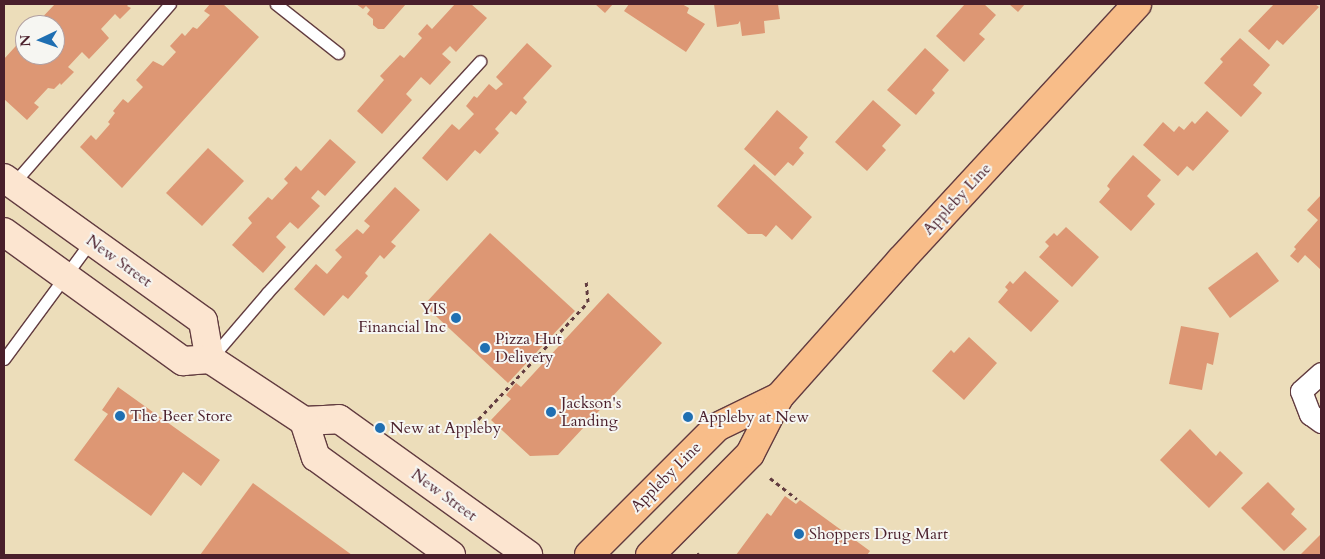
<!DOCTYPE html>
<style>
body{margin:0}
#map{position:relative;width:1325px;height:559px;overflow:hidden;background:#ecddba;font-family:Cardo,serif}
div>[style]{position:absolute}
.building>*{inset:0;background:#dd9774}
.path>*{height:3px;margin-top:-1.5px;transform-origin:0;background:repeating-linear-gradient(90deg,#623c40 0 4px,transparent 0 8px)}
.roads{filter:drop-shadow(1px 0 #623c40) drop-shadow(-1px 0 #623c40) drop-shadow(0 1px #623c40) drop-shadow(0 -1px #623c40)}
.service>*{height:11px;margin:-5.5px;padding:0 5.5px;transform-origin:5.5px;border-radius:5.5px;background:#fff}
.minor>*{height:21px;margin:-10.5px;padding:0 10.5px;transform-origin:10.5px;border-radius:10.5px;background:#fff}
.secondary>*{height:28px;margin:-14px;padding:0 14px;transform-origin:14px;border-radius:14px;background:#fce5d0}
.primary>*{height:28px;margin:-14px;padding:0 14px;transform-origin:14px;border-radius:14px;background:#f8bd89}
.dots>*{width:14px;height:14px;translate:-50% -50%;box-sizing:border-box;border:2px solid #f6f6f2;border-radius:50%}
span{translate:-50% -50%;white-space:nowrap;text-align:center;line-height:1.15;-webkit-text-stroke:4px #f6f6f2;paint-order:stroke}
.street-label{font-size:16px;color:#4a1f2b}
.poi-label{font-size:16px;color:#4a1f2b}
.right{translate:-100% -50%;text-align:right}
.left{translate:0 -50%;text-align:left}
.frame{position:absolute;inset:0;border:5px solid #4a1f2b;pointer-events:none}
.north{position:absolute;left:15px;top:15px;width:50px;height:50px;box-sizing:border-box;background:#f6f6f2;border:1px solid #b1a0a2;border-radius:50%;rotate:267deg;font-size:14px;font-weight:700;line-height:20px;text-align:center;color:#4a1f2b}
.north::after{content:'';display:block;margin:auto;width:18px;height:22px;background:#1f6fb2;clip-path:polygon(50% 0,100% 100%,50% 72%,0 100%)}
</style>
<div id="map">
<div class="building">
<i style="clip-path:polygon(55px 4px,129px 4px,127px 6px,131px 8px,120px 19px,115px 14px,101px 29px,109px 38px,89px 59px,82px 52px,68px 67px,74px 72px,61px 85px,60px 83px,54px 89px,48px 88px,34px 103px,39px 107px,27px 120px,4px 99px,4px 59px,25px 36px,25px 55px,55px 55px,55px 25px,35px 25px)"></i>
<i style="clip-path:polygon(210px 4px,223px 4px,259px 37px,122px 188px,80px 147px,91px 135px,96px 140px,110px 124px,108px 122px,115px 113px,113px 111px,123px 99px,128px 103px,143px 87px,136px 80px,153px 61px,163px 66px,176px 52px,170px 46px,182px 33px,185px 36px,193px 27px,197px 29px,210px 15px,204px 11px)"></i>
<i style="clip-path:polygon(356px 4px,406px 4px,384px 29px,378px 29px,373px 25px,373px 19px,367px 14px,370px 10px,366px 6px,363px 9px)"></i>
<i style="clip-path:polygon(455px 4px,471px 4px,487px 18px,456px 52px,450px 46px,442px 54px,451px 62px,430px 85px,421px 77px,406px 94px,412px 100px,382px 134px,357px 111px,384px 80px,380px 76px,400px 55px,404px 58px,422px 38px,418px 34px,427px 24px,432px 29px)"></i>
<i style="clip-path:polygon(595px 4px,613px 4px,605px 13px)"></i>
<i style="clip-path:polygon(629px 4px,682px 4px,689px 8px,687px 13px,705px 24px,686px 52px,624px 11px)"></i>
<i style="clip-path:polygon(714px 4px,778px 4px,780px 19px,764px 21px,765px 33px,742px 36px,740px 21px,738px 24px,717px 27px)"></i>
<i style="clip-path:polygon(965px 4px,984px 4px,996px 15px,979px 34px,985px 39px,964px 62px,936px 36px)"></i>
<i style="clip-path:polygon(1009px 4px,1025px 4px,1018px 12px)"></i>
<i style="clip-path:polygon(1274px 4px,1315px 4px,1319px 7px,1283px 45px,1277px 40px,1269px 50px,1248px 31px)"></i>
<i style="clip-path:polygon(1240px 38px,1270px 65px,1253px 85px,1262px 93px,1241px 117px,1204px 83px,1223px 62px,1220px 59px)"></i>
<i style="clip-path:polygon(527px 43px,552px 66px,523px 98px,527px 102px,516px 115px,511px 111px,495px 129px,499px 133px,480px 154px,475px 150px,447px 181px,422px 158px,452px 124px,459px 130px,474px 114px,466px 106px,474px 96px,477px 98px,489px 84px,496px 90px,503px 84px,496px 77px)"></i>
<i style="clip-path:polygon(925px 48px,949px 70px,932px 90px,935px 93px,916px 115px,887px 90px)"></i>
<i style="clip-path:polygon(873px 100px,901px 125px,882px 146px,886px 150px,867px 171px,835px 142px)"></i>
<i style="clip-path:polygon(777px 110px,808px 137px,799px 148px,804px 153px,793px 166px,788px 162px,775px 176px,744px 149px)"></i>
<i style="clip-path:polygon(1207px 111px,1229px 131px,1193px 171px,1187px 166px,1178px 176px,1143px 145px,1163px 122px,1174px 132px,1179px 126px,1184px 130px,1192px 121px,1195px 124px)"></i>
<i style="clip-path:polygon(330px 139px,356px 162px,325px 196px,318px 190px,311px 198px,320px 206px,298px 229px,290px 222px,276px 237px,286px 247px,263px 273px,232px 245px,252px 223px,248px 218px,268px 197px,272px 200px,288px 183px,284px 179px,296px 166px,301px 171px)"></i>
<i style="clip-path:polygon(208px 148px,244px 181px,202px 226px,166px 193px)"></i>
<i style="clip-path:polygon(1133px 155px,1161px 180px,1147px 196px,1155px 204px,1131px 231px,1099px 202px,1110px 189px,1107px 186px,1112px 179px)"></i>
<i style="clip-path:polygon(754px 164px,812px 217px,792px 240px,776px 225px,766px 237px,762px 234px,748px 234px,717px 206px)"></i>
<i style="clip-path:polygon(395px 187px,420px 210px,391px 242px,396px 246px,384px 259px,380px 255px,365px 273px,368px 276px,348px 299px,343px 295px,324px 316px,294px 289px,316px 264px,327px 274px,342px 257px,335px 250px,357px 229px,363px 234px,370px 226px,364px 221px)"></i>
<i style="clip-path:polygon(1321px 195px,1321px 268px,1320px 269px,1305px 255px,1298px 263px,1290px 256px,1296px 249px,1294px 247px,1318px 220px,1307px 210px)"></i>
<i style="clip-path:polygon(1066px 227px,1099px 257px,1072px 287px,1039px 257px,1049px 246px,1045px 242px,1054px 233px,1057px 236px)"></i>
<i style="clip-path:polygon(490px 233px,575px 311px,508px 383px,424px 305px)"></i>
<i style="clip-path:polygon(1257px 252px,1279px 281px,1230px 318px,1208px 288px)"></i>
<i style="clip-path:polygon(1025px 271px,1059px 301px,1031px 332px,998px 302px,1008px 290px,1005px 287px,1010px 281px,1013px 284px)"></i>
<i style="clip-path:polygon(608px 293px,662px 343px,558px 455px,530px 456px,491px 420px,511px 399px,506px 395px,516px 383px,521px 387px)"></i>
<i style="clip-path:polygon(1181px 326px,1219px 333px,1213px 365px,1207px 363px,1202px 390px,1169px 384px)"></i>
<i style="clip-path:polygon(969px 337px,997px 363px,964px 400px,932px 371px,951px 350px,954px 353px)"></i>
<i style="clip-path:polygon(118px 387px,220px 460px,201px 486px,183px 472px,151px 516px,74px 460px,108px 414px,102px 410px)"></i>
<i style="clip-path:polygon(1190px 429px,1216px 456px,1220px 451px,1243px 473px,1209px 508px,1160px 460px)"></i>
<i style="clip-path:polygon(1268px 482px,1295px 509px,1291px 514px,1307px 529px,1284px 551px,1241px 508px)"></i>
<i style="clip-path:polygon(253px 483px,352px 555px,200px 555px)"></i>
<i style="clip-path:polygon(785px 496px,796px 504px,800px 500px,870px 551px,867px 555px,736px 555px,767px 513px,771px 516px)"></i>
<i style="clip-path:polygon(1321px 534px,1321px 555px,1300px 555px)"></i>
</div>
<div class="path">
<i style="left:473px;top:425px;width:168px;rotate:-46.9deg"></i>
<i style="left:588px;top:302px;width:21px;rotate:-95deg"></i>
<i style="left:770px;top:478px;width:34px;rotate:38deg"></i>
<i style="left:697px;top:553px;width:3px;rotate:45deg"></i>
</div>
<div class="roads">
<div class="service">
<i style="left:276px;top:4px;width:79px;rotate:38.3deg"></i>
<i style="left:12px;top:185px;width:240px;rotate:-48.9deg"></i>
<i style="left:213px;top:356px;width:83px;rotate:-49.4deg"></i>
<i style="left:267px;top:293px;width:315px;rotate:-47.4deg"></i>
<i style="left:4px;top:359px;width:147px;rotate:-53.6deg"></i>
</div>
<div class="minor">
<i style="left:1321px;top:373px;width:27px;rotate:138deg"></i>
<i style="left:1301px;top:391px;width:25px;rotate:69deg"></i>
<i style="left:1310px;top:414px;width:14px;rotate:36deg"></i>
</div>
<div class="secondary">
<i style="left:4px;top:178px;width:245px;rotate:35.7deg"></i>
<i style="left:203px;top:321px;width:39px;rotate:80deg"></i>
<i style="left:4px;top:232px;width:221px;rotate:35.8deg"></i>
<i style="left:183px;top:361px;width:27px;rotate:-4deg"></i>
<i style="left:210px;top:359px;width:113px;rotate:33.4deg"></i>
<i style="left:304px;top:421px;width:35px;rotate:-3deg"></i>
<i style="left:339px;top:419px;width:233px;rotate:35.7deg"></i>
<i style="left:304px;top:421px;width:38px;rotate:72deg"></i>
<i style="left:316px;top:457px;width:167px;rotate:36deg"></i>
</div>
<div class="primary">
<i style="left:589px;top:555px;width:181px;rotate:-45deg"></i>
<i style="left:717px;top:427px;width:69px;rotate:-25.8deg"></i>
<i style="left:650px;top:555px;width:142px;rotate:-45.3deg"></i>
<i style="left:750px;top:454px;width:64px;rotate:-63deg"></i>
<i style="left:779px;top:397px;width:183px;rotate:-48.3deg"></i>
<i style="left:901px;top:260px;width:348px;rotate:-47.3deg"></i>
</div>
</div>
<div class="dots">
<i style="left:456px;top:318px;background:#1f6fb2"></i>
<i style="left:485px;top:348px;background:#1f6fb2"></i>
<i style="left:551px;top:412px;background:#1f6fb2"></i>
<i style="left:120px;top:416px;background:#1f6fb2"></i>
<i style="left:688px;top:417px;background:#1f6fb2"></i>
<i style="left:380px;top:428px;background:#1f6fb2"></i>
<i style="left:799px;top:534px;background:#1f6fb2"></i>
</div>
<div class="street-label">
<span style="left:957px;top:199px;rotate:-47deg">Appleby Line</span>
<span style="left:119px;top:261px;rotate:36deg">New Street</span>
<span style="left:666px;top:477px;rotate:-45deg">Appleby Line</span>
<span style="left:444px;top:495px;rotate:36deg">New Street</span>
</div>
<div class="poi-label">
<span class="right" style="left:446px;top:318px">YIS<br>Financial Inc</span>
<span class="left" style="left:495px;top:348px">Pizza Hut<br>Delivery</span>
<span class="left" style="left:561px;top:412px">Jackson's<br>Landing</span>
<span class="left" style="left:130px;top:416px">The Beer Store</span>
<span class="left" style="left:698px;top:417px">Appleby at New</span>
<span class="left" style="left:390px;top:428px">New at Appleby</span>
<span class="left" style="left:809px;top:534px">Shoppers Drug Mart</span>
</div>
<div class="frame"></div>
<div class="north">N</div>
</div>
